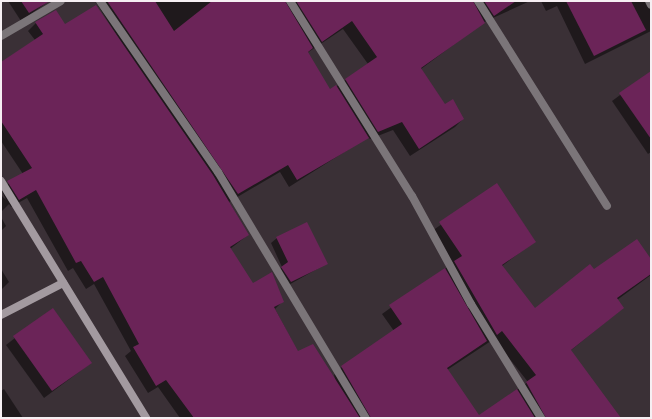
<!DOCTYPE html>
<style>
body{margin:0}
#map{position:relative;width:652px;height:419px;overflow:hidden;background:#3a3036;font-family:"Public Sans",sans-serif}
div>[style]{position:absolute}
.shadow>*{inset:0;background:#0007}
.building>*{inset:0;background:#6b2458}
.street>*{height:8px;margin:-4px;padding:0 4px;transform-origin:4px;border-radius:4px;background:#7b7579}
.secondary>*{height:8px;margin:-4px;padding:0 4px;transform-origin:4px;border-radius:4px;background:#a39aa0}
span{translate:-50% -50%;white-space:nowrap;text-align:center;line-height:1.15;-webkit-text-stroke:3px #2f262c;paint-order:stroke}
.frame{position:absolute;inset:0;border:2px solid #f6eff3;pointer-events:none}
</style>
<div id="map">
<div class="shadow">
<i style="clip-path:polygon(8px 1px,49px 1px,21px 21px)"></i>
<i style="clip-path:polygon(evenodd,95px 1px,530px 1px,484px 22px,421px 69px,445px 105px,463px 119px,455px 127px,410px 156px,393px 130px,370px 139px,368px 137px,289px 187px,280px 172px,229px 202px,248px 235px,230px 249px,253px 285px,283px 301px,275px 309px,298px 352px,336px 383px,334px 375px,342px 367px,394px 331px,382px 314px,453px 263px,432px 231px,497px 185px,535px 241px,502px 266px,535px 310px,594px 270px,651px 261px,651px 275px,617px 300px,623px 308px,570px 351px,618px 418px,180px 418px,158px 387px,148px 393px,125px 356px,131px 351px,94px 284px,86px 289px,73px 268px,68px 271px,27px 198px,11px 207px,9px 204px,1px 212px,1px 195px,6px 200px,1px 189px,23px 174px,1px 141px,1px 63px,35px 40px,28px 31px,36px 23px,65px 26px,124px 47px,95px 1px,343px 29px,368px 64px,330px 91px,307px 53px,343px 29px,95px 1px,494px 339px,528px 382px,478px 417px,447px 370px,494px 339px)"></i>
<i style="clip-path:polygon(541px 1px,651px 1px,651px 31px,585px 64px,557px 6px,546px 11px)"></i>
<i style="clip-path:polygon(651px 72px,651px 152px,648px 154px,612px 101px)"></i>
<i style="clip-path:polygon(1px 217px,6px 226px,1px 231px)"></i>
<i style="clip-path:polygon(277px 238px,326px 264px,285px 287px,276px 273px,282px 267px,271px 243px)"></i>
<i style="clip-path:polygon(1px 269px,9px 282px,1px 290px)"></i>
<i style="clip-path:polygon(52px 309px,91px 363px,44px 398px,6px 345px)"></i>
<i style="clip-path:polygon(4px 389px,23px 418px,1px 418px,1px 391px)"></i>
</div>
<div class="building">
<i style="clip-path:polygon(21px 1px,50px 1px,29px 13px)"></i>
<i style="clip-path:polygon(107px 1px,155px 1px,174px 31px,212px 1px,285px 1px,313px 48px,308px 52px,330px 89px,336px 85px,369px 138px,297px 180px,288px 165px,238px 194px)"></i>
<i style="clip-path:polygon(296px 1px,473px 1px,485px 23px,421px 68px,445px 104px,453px 99px,464px 119px,419px 149px,402px 122px,378px 132px,345px 79px,377px 57px,352px 21px,322px 42px)"></i>
<i style="clip-path:polygon(484px 1px,516px 1px,494px 16px)"></i>
<i style="clip-path:polygon(566px 1px,631px 1px,646px 30px,594px 56px)"></i>
<i style="clip-path:polygon(96px 5px,213px 175px,249px 235px,230px 247px,253px 283px,272px 272px,284px 302px,274px 307px,298px 351px,313px 344px,360px 418px,194px 418px,166px 380px,156px 386px,133px 347px,139px 344px,103px 277px,94px 282px,81px 261px,76px 263px,36px 190px,19px 200px,7px 181px,32px 168px,1px 121px,1px 62px,43px 34px,35px 22px,56px 10px,65px 24px)"></i>
<i style="clip-path:polygon(651px 71px,651px 139px,619px 93px)"></i>
<i style="clip-path:polygon(497px 183px,536px 242px,502px 265px,535px 308px,590px 264px,594px 269px,637px 239px,651px 259px,651px 274px,617px 298px,624px 308px,571px 350px,621px 418px,546px 418px,526px 382px,536px 375px,502px 331px,497px 335px,454px 261px,462px 256px,439px 222px)"></i>
<i style="clip-path:polygon(307px 222px,328px 264px,291px 282px,281px 267px,288px 262px,276px 237px)"></i>
<i style="clip-path:polygon(445px 268px,487px 341px,447px 368px,479px 415px,517px 389px,535px 418px,371px 418px,341px 366px,402px 324px,389px 305px)"></i>
<i style="clip-path:polygon(53px 308px,92px 363px,52px 391px,13px 336px)"></i>
</div>
<div class="street">
<i style="left:100px;top:1px;width:208px;rotate:55.4deg"></i>
<i style="left:218px;top:172px;width:287px;rotate:59deg"></i>
<i style="left:290px;top:1px;width:230px;rotate:58deg"></i>
<i style="left:412px;top:196px;width:123px;rotate:61.4deg"></i>
<i style="left:471px;top:304px;width:134px;rotate:58.4deg"></i>
<i style="left:478px;top:1px;width:242px;rotate:57.8deg"></i>
<i style="left:649px;top:1px;width:4px;rotate:63deg"></i>
<i style="left:1px;top:36px;width:69px;rotate:-30.3deg"></i>
</div>
<div class="secondary">
<i style="left:1px;top:181px;width:278px;rotate:58.5deg"></i>
<i style="left:1px;top:315px;width:70px;rotate:-27.3deg"></i>
</div>
<div class="frame"></div>
</div>
